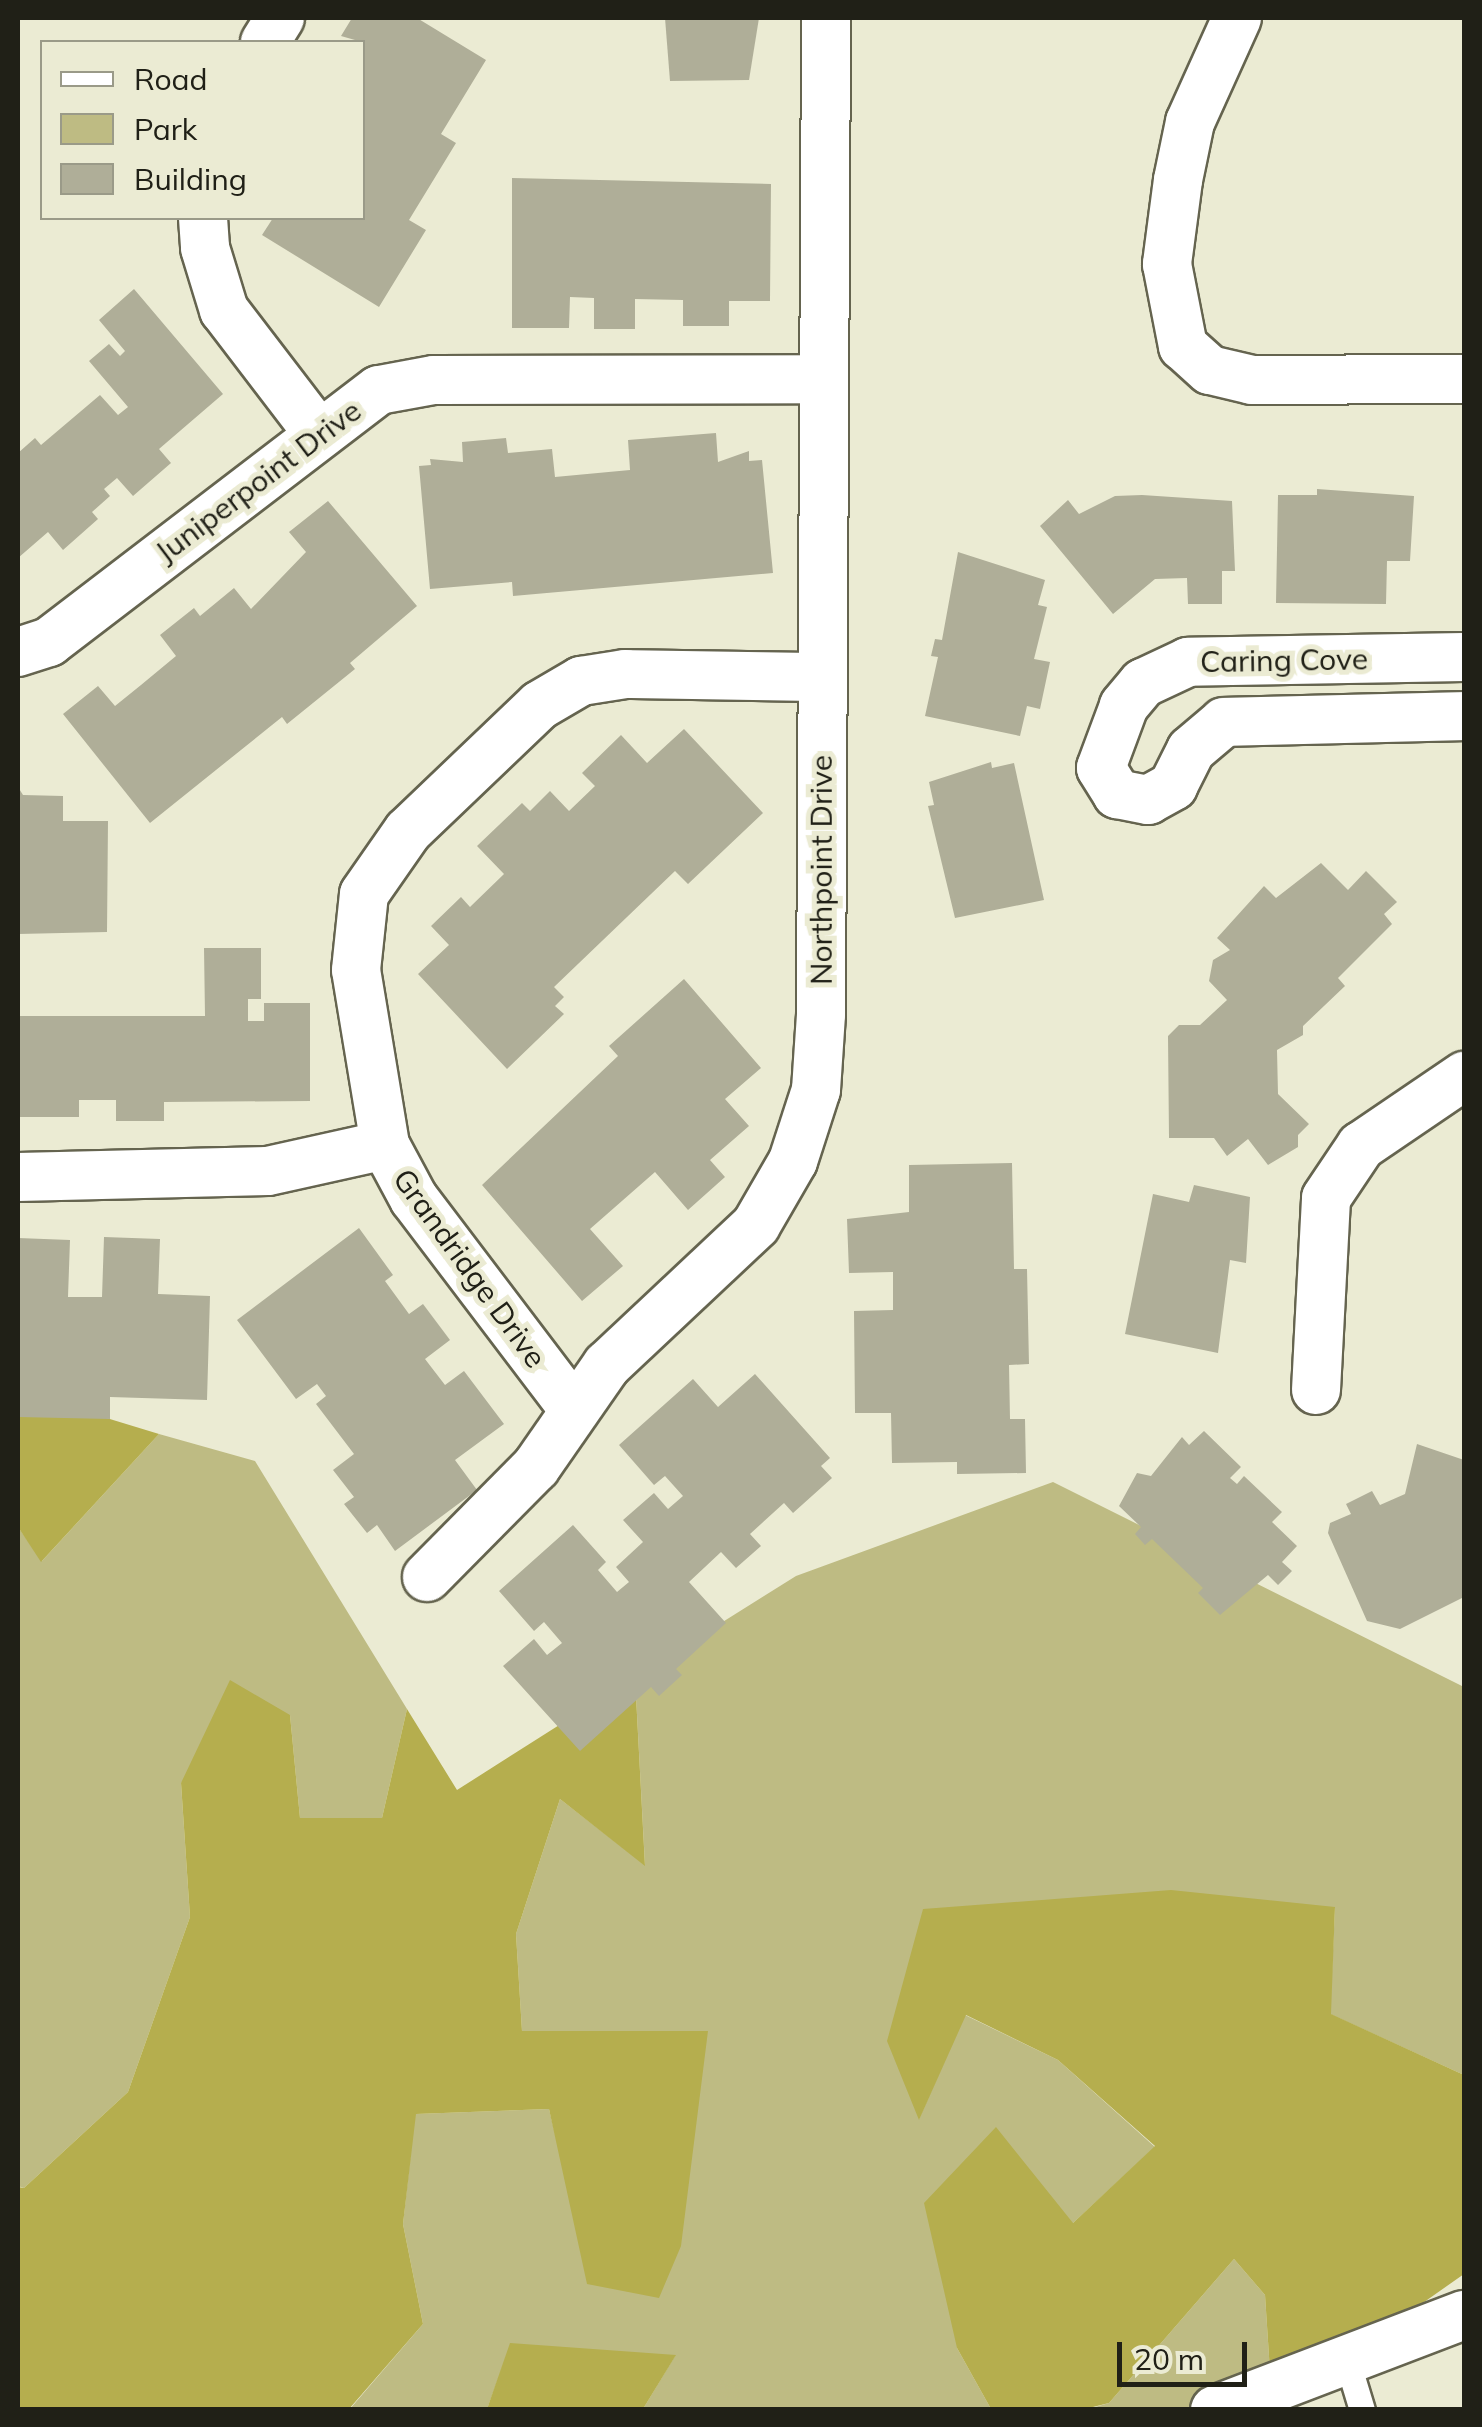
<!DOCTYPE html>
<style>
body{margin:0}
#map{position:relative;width:1482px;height:2427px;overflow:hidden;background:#ebebd3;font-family:Mulish,sans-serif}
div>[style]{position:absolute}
.green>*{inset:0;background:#bebb83}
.forest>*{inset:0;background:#b5ae4e}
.building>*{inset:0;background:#afae98}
.roads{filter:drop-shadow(2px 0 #65644f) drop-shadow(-2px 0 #65644f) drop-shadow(0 2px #65644f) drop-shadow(0 -2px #65644f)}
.service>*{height:25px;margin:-12.5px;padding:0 12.5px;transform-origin:12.5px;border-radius:12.5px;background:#fff}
.minor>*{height:48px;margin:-24px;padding:0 24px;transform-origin:24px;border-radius:24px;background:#fff}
span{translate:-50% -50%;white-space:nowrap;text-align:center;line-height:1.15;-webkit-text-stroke:10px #ebebd3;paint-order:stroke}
.street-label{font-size:30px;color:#202017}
.frame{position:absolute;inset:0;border:20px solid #202017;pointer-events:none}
.legend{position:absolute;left:40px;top:40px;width:325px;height:180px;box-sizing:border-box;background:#ebebd3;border:2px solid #9a9a88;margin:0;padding:12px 18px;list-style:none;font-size:30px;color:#202017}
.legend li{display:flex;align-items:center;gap:20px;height:50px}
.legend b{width:50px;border:2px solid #9a9a88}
.scale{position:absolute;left:1117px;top:2342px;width:130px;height:45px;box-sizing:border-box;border:5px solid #202017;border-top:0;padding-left:12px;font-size:30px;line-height:35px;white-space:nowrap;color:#202017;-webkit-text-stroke:8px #ebebd3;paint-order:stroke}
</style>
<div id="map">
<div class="green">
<i style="clip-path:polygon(159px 1434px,255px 1461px,407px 1709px,382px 1818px,300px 1818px,290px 1715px,181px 1783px,190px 1917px,128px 2092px,24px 2188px,18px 2186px,18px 1527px,42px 1561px)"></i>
<i style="clip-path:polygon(1053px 1482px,1464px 1687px,1464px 2075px,1330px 2014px,1335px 1908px,923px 1909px,919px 2119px,965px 2015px,1058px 2060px,1155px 2147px,1073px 2223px,957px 2348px,991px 2409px,643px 2409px,675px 2356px,511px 2344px,487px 2409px,349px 2410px,423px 2324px,403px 2224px,415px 2114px,549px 2109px,566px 2179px,695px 2105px,707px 2031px,522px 2031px,516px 1934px,560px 1799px,645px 1865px,635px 1677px,796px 1576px)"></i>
<i style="clip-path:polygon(1234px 2259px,1265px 2295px,1271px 2387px,1250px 2409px,1085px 2410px,1109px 2403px)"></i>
</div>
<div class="forest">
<i style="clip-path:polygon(18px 1391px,159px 1434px,41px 1562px,18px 1527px)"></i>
<i style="clip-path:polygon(635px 1677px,645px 1866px,560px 1799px,516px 1934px,522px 2031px,708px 2031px,681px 2246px,659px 2298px,587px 2284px,549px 2109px,416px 2114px,403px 2224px,423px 2324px,349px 2409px,18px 2410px,18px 2187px,24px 2188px,128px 2092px,190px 1917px,181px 1783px,230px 1680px,290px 1715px,300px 1818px,382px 1818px,407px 1709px,457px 1790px)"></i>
<i style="clip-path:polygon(1171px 1890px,1335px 1907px,1331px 2014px,1464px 2075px,1464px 2274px,1346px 2357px,1271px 2387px,1265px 2295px,1234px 2259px,1109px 2403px,1085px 2409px,991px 2409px,957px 2348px,924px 2203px,996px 2127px,1073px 2223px,1155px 2146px,1058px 2060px,966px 2015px,919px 2120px,887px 2041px,923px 1909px)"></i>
<i style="clip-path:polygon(510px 2343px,676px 2355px,643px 2409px,487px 2409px)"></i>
</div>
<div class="building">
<i style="clip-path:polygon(352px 18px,417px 18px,486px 60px,441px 134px,456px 143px,409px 220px,426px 230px,379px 307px,262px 235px,273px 218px,362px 218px,364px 50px,362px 42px,341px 36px)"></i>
<i style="clip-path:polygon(665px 18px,759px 18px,749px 80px,670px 81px)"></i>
<i style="clip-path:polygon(512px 178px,771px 184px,770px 301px,729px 301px,729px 326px,683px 326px,683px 300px,635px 299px,635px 329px,594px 329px,594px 298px,570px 297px,569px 328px,512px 328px)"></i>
<i style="clip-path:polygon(134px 289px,223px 394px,159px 449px,171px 463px,133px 496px,117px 478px,104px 489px,110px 496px,92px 512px,98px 519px,63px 550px,48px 532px,18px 558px,18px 453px,35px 438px,41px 445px,100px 395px,118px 415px,128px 407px,89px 361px,109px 344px,120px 356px,125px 351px,99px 320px)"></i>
<i style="clip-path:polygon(716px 433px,718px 462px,749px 451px,749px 461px,762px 460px,773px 573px,513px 596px,512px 582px,430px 589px,419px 466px,431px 465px,430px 459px,463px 462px,462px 442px,506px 438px,508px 453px,552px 449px,555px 477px,630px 470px,628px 440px)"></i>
<i style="clip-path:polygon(1317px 489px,1414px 496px,1410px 561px,1387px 561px,1386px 604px,1276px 603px,1278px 495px,1317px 495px)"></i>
<i style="clip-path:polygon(1142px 495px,1232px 501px,1235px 571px,1222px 571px,1222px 604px,1188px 604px,1187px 578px,1155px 579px,1113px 614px,1040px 526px,1068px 500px,1079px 514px,1115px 496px)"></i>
<i style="clip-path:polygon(328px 501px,417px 606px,350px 663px,355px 669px,287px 724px,282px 717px,150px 823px,63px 714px,98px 686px,115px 706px,141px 685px,176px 656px,160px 635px,194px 608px,200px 616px,234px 588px,251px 609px,306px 552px,289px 532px)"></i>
<i style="clip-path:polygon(958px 552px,1045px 580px,1038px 605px,1047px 607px,1034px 659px,1050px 662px,1040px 709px,1027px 706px,1020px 736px,925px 716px,938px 657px,931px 656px,935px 639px,942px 640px)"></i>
<i style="clip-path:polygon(684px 729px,763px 813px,688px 884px,675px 871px,554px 987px,564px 997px,555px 1006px,564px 1014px,507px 1069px,418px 974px,449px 945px,431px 926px,461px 897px,470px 907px,504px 874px,477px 846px,522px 803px,530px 811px,550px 791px,569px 811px,595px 786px,582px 773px,621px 735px,647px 763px)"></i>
<i style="clip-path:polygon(991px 762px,992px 768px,1014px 763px,1044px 900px,955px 918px,928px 806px,934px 805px,929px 782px)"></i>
<i style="clip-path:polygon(18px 787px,23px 795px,63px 796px,63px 821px,108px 821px,107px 932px,18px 934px)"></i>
<i style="clip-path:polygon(1321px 863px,1348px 890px,1366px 871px,1397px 902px,1384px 914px,1392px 924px,1338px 978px,1345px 986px,1303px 1026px,1303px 1035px,1277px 1050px,1278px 1094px,1309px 1124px,1298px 1135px,1298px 1147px,1268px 1165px,1248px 1139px,1227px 1156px,1214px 1138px,1169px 1138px,1168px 1036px,1179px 1025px,1200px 1025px,1227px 1000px,1209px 981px,1213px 960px,1230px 950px,1217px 938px,1264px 886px,1276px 898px)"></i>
<i style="clip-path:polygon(204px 948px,261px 948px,261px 999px,248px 999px,248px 1021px,264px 1021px,264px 1003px,310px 1003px,310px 1101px,164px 1102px,164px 1121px,116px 1121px,116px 1100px,79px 1100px,79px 1117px,18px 1117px,18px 1016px,205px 1016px)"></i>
<i style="clip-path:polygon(684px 979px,761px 1068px,725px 1099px,749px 1126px,710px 1160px,725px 1177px,688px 1210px,655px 1172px,590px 1229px,623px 1266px,582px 1301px,482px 1185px,618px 1056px,609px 1046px)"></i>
<i style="clip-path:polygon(1012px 1163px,1014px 1269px,1027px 1269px,1029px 1364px,1009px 1365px,1010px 1419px,1025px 1419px,1026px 1473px,957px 1474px,957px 1462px,892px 1463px,891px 1413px,855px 1413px,854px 1311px,893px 1310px,893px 1272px,849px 1273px,847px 1219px,909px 1212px,909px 1165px)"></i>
<i style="clip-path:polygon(1194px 1185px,1250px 1197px,1246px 1263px,1230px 1260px,1218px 1353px,1125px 1334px,1153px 1194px,1189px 1202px)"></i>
<i style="clip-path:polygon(359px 1228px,393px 1275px,385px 1281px,409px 1314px,423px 1304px,450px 1340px,425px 1359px,445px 1385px,464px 1371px,504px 1424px,455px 1460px,477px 1490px,395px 1551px,377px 1525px,367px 1533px,344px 1504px,354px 1497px,333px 1470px,354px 1454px,316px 1404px,326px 1396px,317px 1384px,296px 1399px,237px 1320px)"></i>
<i style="clip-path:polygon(104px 1237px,160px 1239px,158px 1294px,210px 1296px,207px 1400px,110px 1397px,110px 1419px,18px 1417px,18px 1238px,70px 1240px,68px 1297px,102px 1297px)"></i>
<i style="clip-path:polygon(755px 1374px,830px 1458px,821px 1466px,832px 1478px,793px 1513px,784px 1503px,750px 1534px,761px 1546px,736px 1568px,721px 1552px,689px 1582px,726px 1623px,676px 1669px,682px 1675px,659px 1696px,651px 1687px,580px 1751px,503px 1666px,534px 1639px,547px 1655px,562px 1643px,544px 1622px,534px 1631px,499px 1591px,573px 1525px,606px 1562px,598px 1570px,617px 1592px,629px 1582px,616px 1567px,643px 1542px,623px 1520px,654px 1493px,668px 1509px,683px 1496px,665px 1476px,654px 1485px,619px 1445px,693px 1379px,718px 1407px)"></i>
<i style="clip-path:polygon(1204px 1431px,1241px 1467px,1230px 1478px,1237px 1484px,1244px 1476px,1282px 1512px,1272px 1522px,1297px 1546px,1282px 1562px,1292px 1571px,1278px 1585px,1268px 1575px,1220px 1615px,1198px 1593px,1203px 1588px,1152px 1539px,1145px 1545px,1135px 1534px,1141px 1527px,1119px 1506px,1137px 1473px,1151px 1476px,1182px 1437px,1189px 1445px)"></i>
<i style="clip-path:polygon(1417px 1444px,1464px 1460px,1464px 1597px,1400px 1629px,1367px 1621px,1328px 1533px,1330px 1523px,1351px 1514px,1346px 1504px,1372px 1491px,1380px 1505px,1405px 1494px)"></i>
</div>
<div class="roads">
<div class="service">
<i style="left:1346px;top:2357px;width:55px;rotate:73.2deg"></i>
</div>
<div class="minor">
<i style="left:1237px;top:18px;width:114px;rotate:114.3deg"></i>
<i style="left:1190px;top:122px;width:59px;rotate:101.7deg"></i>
<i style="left:1178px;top:180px;width:85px;rotate:97.5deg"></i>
<i style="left:1167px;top:264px;width:84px;rotate:79deg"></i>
<i style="left:1183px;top:346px;width:36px;rotate:42deg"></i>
<i style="left:1210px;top:370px;width:43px;rotate:13.4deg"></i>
<i style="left:1252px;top:380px;width:212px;rotate:-0.3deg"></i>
<i style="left:265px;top:42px;width:28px;rotate:-58deg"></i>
<i style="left:203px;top:218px;width:30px;rotate:86deg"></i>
<i style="left:205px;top:248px;width:65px;rotate:73deg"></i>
<i style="left:224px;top:310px;width:155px;rotate:52.6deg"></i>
<i style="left:18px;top:652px;width:33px;rotate:-18deg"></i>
<i style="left:49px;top:642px;width:415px;rotate:-37.4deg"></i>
<i style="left:379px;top:390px;width:56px;rotate:-10.3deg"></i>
<i style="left:434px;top:380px;width:390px;rotate:-0.1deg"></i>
<i style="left:1464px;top:657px;width:276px;rotate:179deg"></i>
<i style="left:1188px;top:662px;width:50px;rotate:155deg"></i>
<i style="left:1143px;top:683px;width:30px;rotate:130deg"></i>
<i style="left:1124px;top:706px;width:66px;rotate:110.4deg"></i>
<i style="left:1101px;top:768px;width:31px;rotate:58deg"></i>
<i style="left:1117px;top:794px;width:32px;rotate:11deg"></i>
<i style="left:1148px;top:800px;width:29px;rotate:-29deg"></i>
<i style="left:1173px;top:786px;width:40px;rotate:-63.4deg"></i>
<i style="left:1191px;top:750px;width:43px;rotate:-40.3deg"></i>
<i style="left:1224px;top:722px;width:240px;rotate:-1.4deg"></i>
<i style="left:18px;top:1177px;width:250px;rotate:-1.4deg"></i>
<i style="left:268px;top:1171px;width:120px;rotate:-12.5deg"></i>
<i style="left:1316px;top:1390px;width:192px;rotate:-87deg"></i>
<i style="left:1326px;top:1198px;width:63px;rotate:-56.1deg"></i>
<i style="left:1361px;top:1146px;width:125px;rotate:-34.2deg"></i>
<i style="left:572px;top:1407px;width:261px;rotate:-127.2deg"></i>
<i style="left:414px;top:1199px;width:61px;rotate:-118.2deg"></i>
<i style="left:385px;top:1145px;width:177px;rotate:-99.4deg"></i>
<i style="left:356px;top:970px;width:76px;rotate:-84deg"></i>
<i style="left:364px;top:894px;width:77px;rotate:-55.1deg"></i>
<i style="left:408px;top:831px;width:182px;rotate:-43.7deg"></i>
<i style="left:540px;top:705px;width:48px;rotate:-30.3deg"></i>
<i style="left:581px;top:681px;width:45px;rotate:-9deg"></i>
<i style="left:625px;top:674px;width:196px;rotate:0.9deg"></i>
<i style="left:427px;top:1577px;width:155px;rotate:-45.3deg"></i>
<i style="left:536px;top:1467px;width:124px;rotate:-55.2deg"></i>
<i style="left:607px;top:1365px;width:204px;rotate:-43.2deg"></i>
<i style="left:756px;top:1225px;width:74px;rotate:-60deg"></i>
<i style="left:793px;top:1161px;width:75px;rotate:-72.1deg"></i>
<i style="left:816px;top:1090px;width:76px;rotate:-86.2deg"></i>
<i style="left:821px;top:1014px;width:996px;rotate:-89.71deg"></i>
<i style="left:1215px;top:2410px;width:267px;rotate:-20.9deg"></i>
</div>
</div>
<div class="street-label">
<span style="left:258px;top:481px;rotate:-37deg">Juniperpoint Drive</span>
<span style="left:1284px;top:660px;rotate:-1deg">Caring Cove</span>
<span style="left:821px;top:870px;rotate:-90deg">Northpoint Drive</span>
<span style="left:470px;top:1268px;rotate:54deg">Grandridge Drive</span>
</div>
<div class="frame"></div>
<ul class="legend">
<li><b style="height:12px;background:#fff"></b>Road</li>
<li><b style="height:28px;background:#bebb83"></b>Park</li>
<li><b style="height:28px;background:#afae98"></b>Building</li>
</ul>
<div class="scale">20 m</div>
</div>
